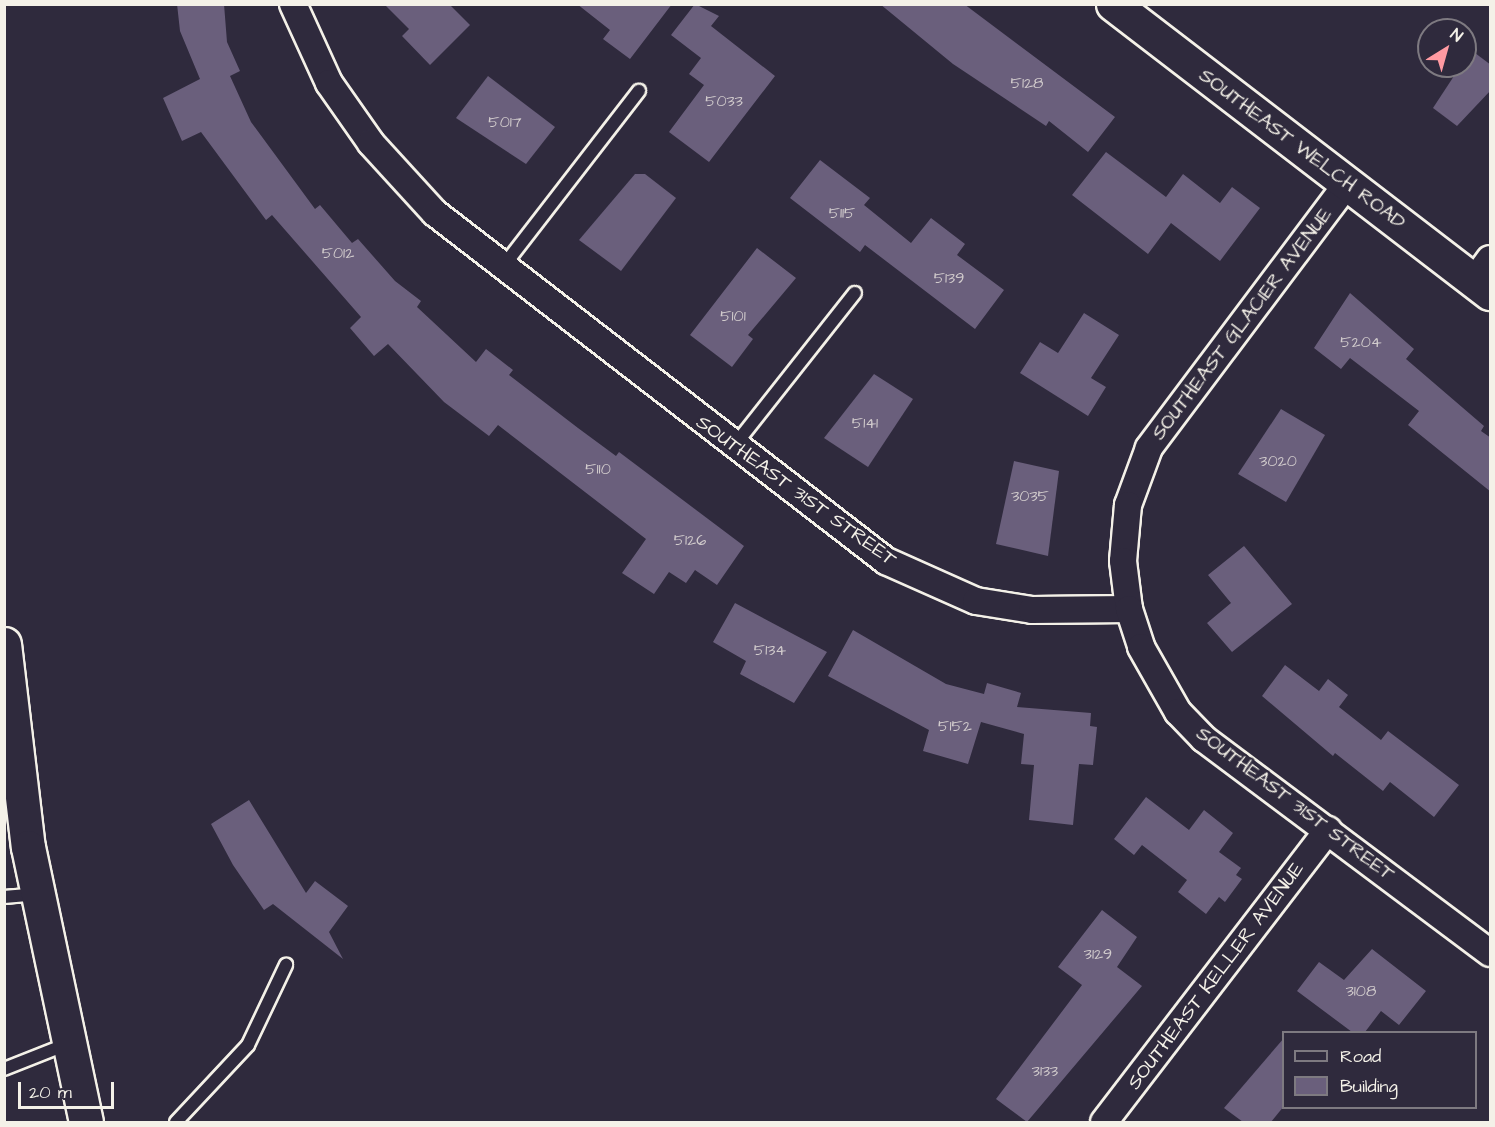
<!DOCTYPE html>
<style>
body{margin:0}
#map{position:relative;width:1495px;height:1127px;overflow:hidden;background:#2f2a3d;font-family:"Architects Daughter",sans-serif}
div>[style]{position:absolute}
.building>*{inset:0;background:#6a5f7c}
.roads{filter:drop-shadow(2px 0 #f4f1e8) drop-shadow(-2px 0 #f4f1e8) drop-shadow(0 2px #f4f1e8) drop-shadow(0 -2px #f4f1e8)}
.lane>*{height:12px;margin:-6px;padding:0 6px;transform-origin:6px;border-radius:6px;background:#2f2a3d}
.street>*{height:26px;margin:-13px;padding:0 13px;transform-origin:13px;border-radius:13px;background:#2f2a3d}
.secondary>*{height:33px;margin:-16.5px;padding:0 16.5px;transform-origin:16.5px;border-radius:16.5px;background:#2f2a3d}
span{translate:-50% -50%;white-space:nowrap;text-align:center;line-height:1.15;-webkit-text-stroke:4.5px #2f2a3d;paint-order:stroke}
.number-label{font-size:16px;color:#d2cccd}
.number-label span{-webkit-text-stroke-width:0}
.street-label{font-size:20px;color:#f4f1e8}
.frame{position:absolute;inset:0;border:6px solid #f4f1e8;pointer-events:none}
.legend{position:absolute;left:1282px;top:1031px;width:195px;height:78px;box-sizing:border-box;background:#2f2a3d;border:2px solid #7e7a81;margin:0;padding:8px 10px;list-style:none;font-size:18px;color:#f4f1e8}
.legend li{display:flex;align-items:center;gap:12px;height:30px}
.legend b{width:30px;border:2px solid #7e7a81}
.north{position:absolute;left:1417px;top:18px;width:60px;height:60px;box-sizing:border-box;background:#2f2a3d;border:2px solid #7e7a81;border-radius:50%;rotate:37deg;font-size:16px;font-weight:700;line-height:24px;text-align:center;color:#f4f1e8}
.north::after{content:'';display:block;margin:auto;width:21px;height:27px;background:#ff9aa2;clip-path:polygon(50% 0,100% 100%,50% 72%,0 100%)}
.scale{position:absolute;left:18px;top:1082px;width:96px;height:27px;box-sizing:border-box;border:3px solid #f4f1e8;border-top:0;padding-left:8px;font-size:18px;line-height:21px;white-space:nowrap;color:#f4f1e8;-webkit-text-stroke:4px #2f2a3d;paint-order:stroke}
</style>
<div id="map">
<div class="building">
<i style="clip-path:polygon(177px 4px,224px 4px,227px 42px,240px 71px,230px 76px,251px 122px,315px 209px,320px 205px,352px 243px,358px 239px,395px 281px,421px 301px,417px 307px,476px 362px,486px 349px,513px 370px,509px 375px,578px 428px,616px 456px,619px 452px,744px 546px,717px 585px,695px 570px,686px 583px,669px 572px,654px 594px,622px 573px,646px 539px,498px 425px,489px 436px,444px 402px,388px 344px,374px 356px,350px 328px,361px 317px,272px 215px,266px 220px,201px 132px,182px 141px,163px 98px,200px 79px,180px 31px)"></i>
<i style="clip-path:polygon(384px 4px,449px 4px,470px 25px,430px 65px,402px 36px,409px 29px)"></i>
<i style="clip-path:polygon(577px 4px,672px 4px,630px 59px,603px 39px,610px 30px)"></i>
<i style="clip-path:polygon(695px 4px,719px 16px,711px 26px,775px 76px,709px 162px,669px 132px,704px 85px,689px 74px,701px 58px,671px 35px)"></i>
<i style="clip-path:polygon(880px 4px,964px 4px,1115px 117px,1088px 152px,1049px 121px,1046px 126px,953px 64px)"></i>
<i style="clip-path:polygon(1471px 50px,1491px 65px,1491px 90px,1457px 126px,1433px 108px)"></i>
<i style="clip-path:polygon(488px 76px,555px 127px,526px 164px,456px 118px)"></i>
<i style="clip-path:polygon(1106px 152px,1166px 197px,1183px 174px,1220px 203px,1232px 187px,1260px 208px,1220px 261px,1171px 223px,1148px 254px,1072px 195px)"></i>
<i style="clip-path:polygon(820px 160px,870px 198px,864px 205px,911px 243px,931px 218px,965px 244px,957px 255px,1004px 290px,975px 329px,865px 245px,860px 252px,790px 198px)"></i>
<i style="clip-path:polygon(635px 174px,645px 174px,676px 198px,621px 271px,579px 240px)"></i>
<i style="clip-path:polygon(757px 248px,796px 278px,748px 335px,753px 339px,732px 367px,690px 335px)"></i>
<i style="clip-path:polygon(1350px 293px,1414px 349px,1406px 359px,1484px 426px,1481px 431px,1491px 438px,1491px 492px,1408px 425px,1419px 411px,1350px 358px,1341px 369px,1314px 348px)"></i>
<i style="clip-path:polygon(1084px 313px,1119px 335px,1091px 378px,1106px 387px,1088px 416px,1020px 373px,1040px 342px,1058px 353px)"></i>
<i style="clip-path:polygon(874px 374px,913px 399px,868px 467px,824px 438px)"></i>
<i style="clip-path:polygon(1281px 409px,1325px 435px,1286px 502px,1238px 474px)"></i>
<i style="clip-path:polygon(1014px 461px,1059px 471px,1048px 556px,996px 544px)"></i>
<i style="clip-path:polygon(1244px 546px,1292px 604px,1232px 652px,1207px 623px,1231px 603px,1208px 575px)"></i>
<i style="clip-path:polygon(735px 603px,827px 652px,794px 703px,740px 674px,746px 661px,713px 642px)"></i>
<i style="clip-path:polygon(853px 630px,946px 684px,984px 694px,987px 683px,1021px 693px,1017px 707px,1091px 713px,1090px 726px,1097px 727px,1093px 765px,1079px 764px,1073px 825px,1029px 820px,1034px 765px,1021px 764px,1024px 734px,981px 722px,968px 764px,923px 751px,929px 730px,828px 676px)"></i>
<i style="clip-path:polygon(1285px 665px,1319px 691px,1328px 679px,1348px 695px,1339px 707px,1381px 740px,1388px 731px,1459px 785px,1434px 817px,1390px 782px,1383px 791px,1335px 753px,1333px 756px,1262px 696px)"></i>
<i style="clip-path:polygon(1146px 797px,1189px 830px,1204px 810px,1233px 833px,1219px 852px,1241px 868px,1236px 875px,1242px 879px,1225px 902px,1219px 897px,1206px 914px,1178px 892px,1187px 880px,1142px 845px,1134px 855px,1114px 839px)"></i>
<i style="clip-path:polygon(249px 800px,306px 893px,315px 881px,348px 906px,329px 932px,343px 959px,273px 904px,264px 910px,233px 865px,211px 824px)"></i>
<i style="clip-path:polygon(1102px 910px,1137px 937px,1117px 967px,1142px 986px,1027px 1122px,996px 1099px,1082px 985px,1058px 967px)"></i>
<i style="clip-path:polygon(1372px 949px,1426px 991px,1399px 1025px,1381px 1011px,1365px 1032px,1352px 1032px,1297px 991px,1319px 962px,1344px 980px)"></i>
<i style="clip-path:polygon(1284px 1038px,1284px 1106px,1271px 1122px,1243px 1122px,1224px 1108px)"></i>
</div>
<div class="roads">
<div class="lane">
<i style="left:502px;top:268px;width:224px;rotate:-52.3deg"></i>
<i style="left:734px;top:446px;width:195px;rotate:-51.7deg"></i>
<i style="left:4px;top:897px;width:32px;rotate:-5deg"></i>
<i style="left:4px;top:1069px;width:68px;rotate:-21.6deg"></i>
<i style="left:176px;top:1122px;width:105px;rotate:-46.9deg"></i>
<i style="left:248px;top:1045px;width:89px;rotate:-64.6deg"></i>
</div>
<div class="street">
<i style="left:293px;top:4px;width:87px;rotate:65.5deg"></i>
<i style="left:329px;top:83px;width:73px;rotate:55deg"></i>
<i style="left:371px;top:143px;width:95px;rotate:47.6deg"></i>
<i style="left:435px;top:213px;width:570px;rotate:37.65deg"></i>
<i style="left:886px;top:561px;width:98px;rotate:24deg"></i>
<i style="left:976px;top:601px;width:57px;rotate:9.1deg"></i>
<i style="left:1032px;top:610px;width:97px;rotate:-0.6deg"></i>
<i style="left:1347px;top:184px;width:330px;rotate:126.9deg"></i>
<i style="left:1149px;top:448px;width:61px;rotate:110.2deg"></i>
<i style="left:1128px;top:505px;width:56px;rotate:95.1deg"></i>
<i style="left:1123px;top:561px;width:48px;rotate:82.9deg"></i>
<i style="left:1129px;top:609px;width:40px;rotate:72deg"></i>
<i style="left:1141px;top:647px;width:75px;rotate:60.4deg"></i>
<i style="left:1178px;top:712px;width:37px;rotate:46deg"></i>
<i style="left:1204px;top:739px;width:357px;rotate:36.8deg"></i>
<i style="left:1474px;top:281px;width:27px;rotate:-54deg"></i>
<i style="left:1104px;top:1122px;width:368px;rotate:-52.5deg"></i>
</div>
<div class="secondary">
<i style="left:1113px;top:4px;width:475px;rotate:37.5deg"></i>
<i style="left:4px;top:644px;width:204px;rotate:83.3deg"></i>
<i style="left:28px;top:847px;width:281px;rotate:78.1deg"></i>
</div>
</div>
<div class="number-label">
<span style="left:1027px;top:83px">5128</span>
<span style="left:724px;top:101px">5033</span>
<span style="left:505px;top:122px">5017</span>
<span style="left:842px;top:213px">5115</span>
<span style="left:338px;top:253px">5012</span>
<span style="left:949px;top:278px">5139</span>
<span style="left:733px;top:316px">5101</span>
<span style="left:1361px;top:342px">5204</span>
<span style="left:865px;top:423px">5141</span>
<span style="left:1278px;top:461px">3020</span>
<span style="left:598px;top:469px">5110</span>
<span style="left:1030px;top:496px">3035</span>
<span style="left:690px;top:540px">5126</span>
<span style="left:770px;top:650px">5134</span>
<span style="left:955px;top:726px">5152</span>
<span style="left:1098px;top:954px">3129</span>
<span style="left:1361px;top:991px">3108</span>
<span style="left:1045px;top:1071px">3133</span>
</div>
<div class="street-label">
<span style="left:1302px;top:149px;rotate:37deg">SOUTHEAST WELCH ROAD</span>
<span style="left:1242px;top:324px;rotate:-53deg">SOUTHEAST GLACIER AVENUE</span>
<span style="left:796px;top:491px;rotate:36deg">SOUTHEAST 31ST STREET</span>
<span style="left:1295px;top:804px;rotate:37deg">SOUTHEAST 31ST STREET</span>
<span style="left:1216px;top:976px;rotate:-53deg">SOUTHEAST KELLER AVENUE</span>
</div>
<div class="frame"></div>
<ul class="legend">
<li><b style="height:8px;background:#2f2a3d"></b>Road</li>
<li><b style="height:16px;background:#6a5f7c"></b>Building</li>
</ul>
<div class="north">N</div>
<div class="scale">20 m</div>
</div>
